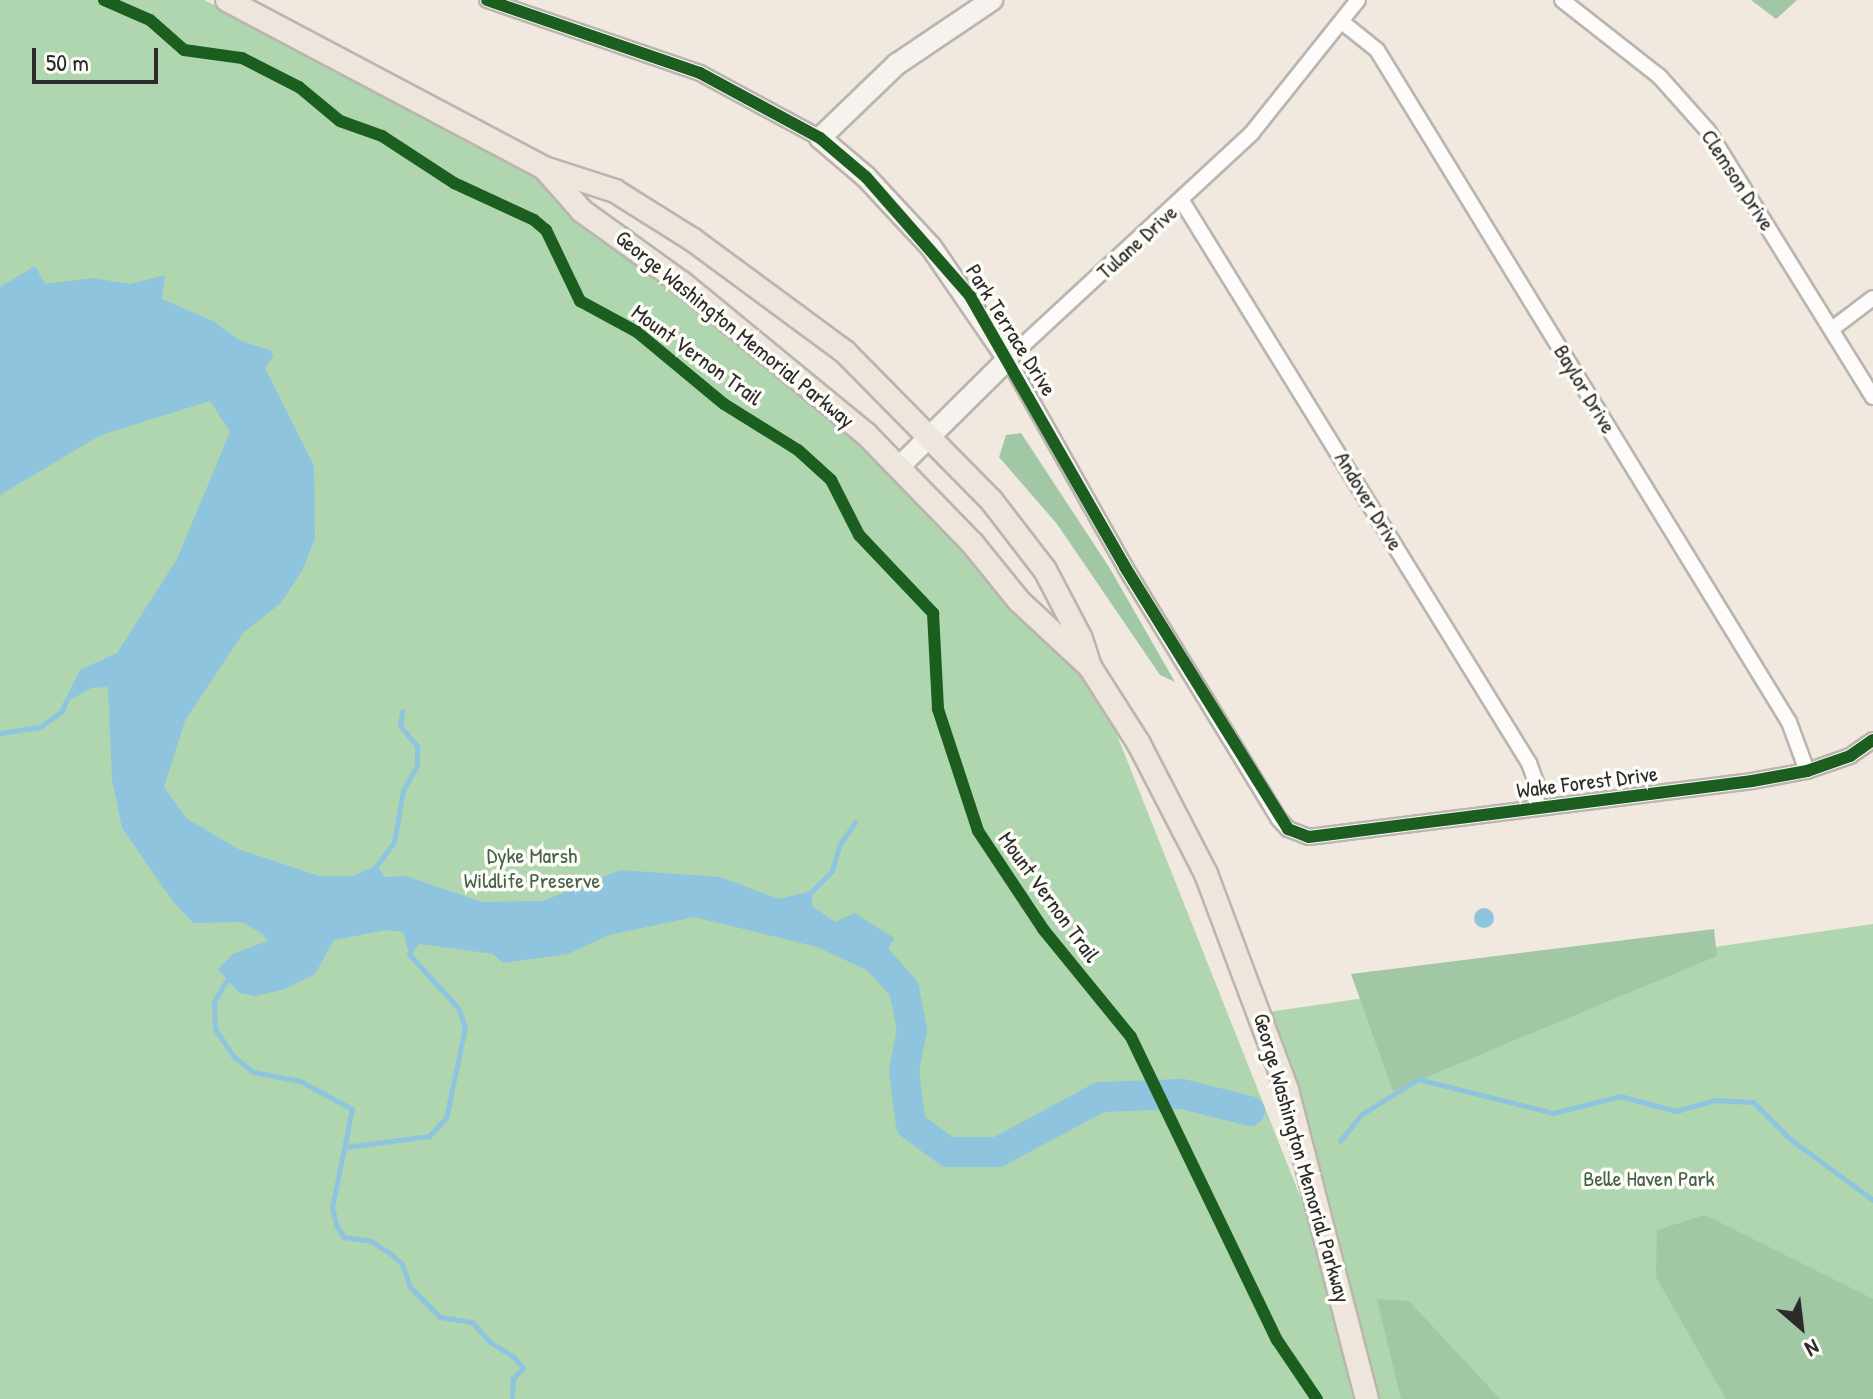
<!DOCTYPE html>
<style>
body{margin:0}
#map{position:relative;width:1873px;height:1399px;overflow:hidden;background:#f1e9df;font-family:"Patrick Hand",sans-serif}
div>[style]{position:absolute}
.green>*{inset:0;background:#afd6af}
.forest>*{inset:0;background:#a2c7a4}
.water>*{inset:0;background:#8fc4df}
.round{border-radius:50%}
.stream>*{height:5px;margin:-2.5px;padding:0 2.5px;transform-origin:2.5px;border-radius:2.5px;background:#8fc4df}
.river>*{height:30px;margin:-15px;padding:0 15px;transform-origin:15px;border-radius:15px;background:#8fc4df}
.roads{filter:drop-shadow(2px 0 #bab5af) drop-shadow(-2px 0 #bab5af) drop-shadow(0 2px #bab5af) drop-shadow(0 -2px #bab5af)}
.street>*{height:14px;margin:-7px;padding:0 7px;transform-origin:7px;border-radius:7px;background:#fdfcfa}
.secondary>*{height:20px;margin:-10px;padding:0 10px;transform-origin:10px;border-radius:10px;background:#f6f3ef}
.primary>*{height:22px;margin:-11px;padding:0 11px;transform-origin:11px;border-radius:11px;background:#eee6dd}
.cycleway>*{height:12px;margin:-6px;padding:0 6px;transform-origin:6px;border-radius:6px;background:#1b5e20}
span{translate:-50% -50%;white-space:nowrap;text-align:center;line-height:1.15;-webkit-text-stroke:7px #fdfcf7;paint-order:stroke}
.street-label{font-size:22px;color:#2b2b2b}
.park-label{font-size:22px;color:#46624b}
.north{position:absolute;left:1761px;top:1287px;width:80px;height:80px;-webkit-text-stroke:6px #fdfcf7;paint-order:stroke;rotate:152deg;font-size:22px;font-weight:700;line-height:32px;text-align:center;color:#2b2b2b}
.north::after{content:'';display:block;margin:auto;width:28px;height:36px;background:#2b2b2b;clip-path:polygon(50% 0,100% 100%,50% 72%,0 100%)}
.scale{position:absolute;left:32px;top:48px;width:126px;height:36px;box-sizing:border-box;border:4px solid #2b2b2b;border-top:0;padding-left:10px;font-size:24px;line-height:28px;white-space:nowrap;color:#2b2b2b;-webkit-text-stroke:6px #fdfcf7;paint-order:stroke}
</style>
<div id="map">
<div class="green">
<i style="clip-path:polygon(0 0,204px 0,544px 168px,746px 334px,1090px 667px,1341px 1299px,1261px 1013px,1873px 924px,1873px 1399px,0 1399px)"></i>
</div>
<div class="forest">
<i style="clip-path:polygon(1751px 0,1797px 0,1776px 19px)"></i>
<i style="clip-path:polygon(1021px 433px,1109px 567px,1175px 682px,1160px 675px,1057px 524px,999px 457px,1006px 435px)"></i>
<i style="clip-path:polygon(1714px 929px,1717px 956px,1393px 1091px,1351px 974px)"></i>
<i style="clip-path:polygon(1705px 1215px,1873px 1299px,1873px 1399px,1726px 1399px,1656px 1277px,1657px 1230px)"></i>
<i style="clip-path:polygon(1377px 1299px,1409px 1301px,1500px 1399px,1401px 1399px)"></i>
</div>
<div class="water">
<i style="clip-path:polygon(35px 266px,45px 284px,93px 278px,130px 284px,165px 275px,162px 299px,213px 321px,241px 341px,270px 350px,274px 355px,265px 368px,314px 466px,315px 538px,303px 569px,281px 603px,243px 633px,185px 721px,164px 787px,186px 818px,238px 849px,319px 876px,353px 876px,377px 865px,384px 877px,406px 876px,482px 902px,543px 901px,620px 870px,720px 877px,779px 899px,812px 891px,812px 906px,835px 922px,855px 913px,894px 938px,875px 974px,817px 947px,694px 917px,609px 935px,568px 954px,503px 963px,493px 954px,420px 944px,409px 954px,403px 932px,386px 930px,334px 940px,315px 974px,285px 989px,255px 996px,239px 993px,218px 969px,233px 954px,267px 941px,264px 935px,242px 922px,193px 923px,174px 903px,122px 828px,112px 780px,108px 687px,91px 688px,63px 704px,80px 670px,117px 653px,177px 559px,230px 432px,210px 401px,101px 435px,0 495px,0 287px)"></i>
<i class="round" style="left:1474px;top:908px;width:20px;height:20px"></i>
</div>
<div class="stream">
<i style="left:0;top:733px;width:40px;rotate:-8.5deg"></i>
<i style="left:40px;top:727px;width:27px;rotate:-36deg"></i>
<i style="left:62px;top:711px;width:11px;rotate:-68deg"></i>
<i style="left:375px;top:868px;width:32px;rotate:-54deg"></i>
<i style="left:394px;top:842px;width:53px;rotate:-80.2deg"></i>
<i style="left:403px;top:790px;width:28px;rotate:-60deg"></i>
<i style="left:417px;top:766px;width:20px;rotate:-90deg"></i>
<i style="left:417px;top:746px;width:26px;rotate:-130deg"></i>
<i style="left:400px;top:726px;width:15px;rotate:-82deg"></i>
<i style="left:807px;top:896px;width:35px;rotate:-45deg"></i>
<i style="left:832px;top:871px;width:26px;rotate:-74deg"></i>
<i style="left:839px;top:846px;width:29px;rotate:-56deg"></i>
<i style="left:229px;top:976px;width:30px;rotate:120deg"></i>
<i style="left:214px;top:1002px;width:27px;rotate:88deg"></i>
<i style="left:215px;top:1029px;width:34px;rotate:56deg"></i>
<i style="left:234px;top:1057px;width:24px;rotate:38deg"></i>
<i style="left:253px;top:1072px;width:48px;rotate:10.8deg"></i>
<i style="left:300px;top:1081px;width:59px;rotate:28.3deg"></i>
<i style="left:352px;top:1109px;width:100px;rotate:101.5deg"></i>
<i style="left:332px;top:1207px;width:18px;rotate:77deg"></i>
<i style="left:336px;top:1225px;width:14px;rotate:56deg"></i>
<i style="left:344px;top:1237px;width:27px;rotate:8deg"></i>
<i style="left:371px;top:1241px;width:24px;rotate:33deg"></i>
<i style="left:391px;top:1254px;width:15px;rotate:42deg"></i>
<i style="left:402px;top:1264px;width:24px;rotate:71deg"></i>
<i style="left:410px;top:1287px;width:42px;rotate:45deg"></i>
<i style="left:440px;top:1317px;width:32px;rotate:9deg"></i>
<i style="left:472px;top:1322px;width:27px;rotate:48deg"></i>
<i style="left:490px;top:1342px;width:28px;rotate:32deg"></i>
<i style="left:514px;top:1357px;width:14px;rotate:51deg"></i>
<i style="left:523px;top:1368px;width:14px;rotate:135deg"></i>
<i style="left:513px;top:1378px;width:21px;rotate:93deg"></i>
<i style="left:1340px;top:1141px;width:35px;rotate:-51deg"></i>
<i style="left:1362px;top:1114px;width:66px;rotate:-32deg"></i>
<i style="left:1418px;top:1079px;width:139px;rotate:14.1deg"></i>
<i style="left:1553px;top:1113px;width:69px;rotate:-14.2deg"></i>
<i style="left:1620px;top:1096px;width:58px;rotate:15deg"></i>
<i style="left:1676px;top:1111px;width:41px;rotate:-15.8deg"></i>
<i style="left:1715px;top:1100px;width:38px;rotate:3deg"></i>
<i style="left:1753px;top:1102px;width:52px;rotate:45deg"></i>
<i style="left:1790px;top:1139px;width:103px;rotate:36.3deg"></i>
<i style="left:345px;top:1147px;width:85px;rotate:-7.5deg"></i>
<i style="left:429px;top:1136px;width:25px;rotate:-47deg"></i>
<i style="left:446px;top:1118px;width:92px;rotate:-78.1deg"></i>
<i style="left:465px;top:1028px;width:20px;rotate:-108deg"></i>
<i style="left:459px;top:1009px;width:74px;rotate:-132.3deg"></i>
<i style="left:409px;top:954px;width:5px;rotate:-68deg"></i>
</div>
<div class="river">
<i style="left:846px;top:942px;width:27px;rotate:22deg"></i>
<i style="left:871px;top:952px;width:50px;rotate:48.3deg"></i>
<i style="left:904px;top:989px;width:41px;rotate:78.7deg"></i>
<i style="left:912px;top:1029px;width:43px;rotate:100.8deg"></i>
<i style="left:904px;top:1071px;width:54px;rotate:82.6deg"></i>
<i style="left:911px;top:1125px;width:46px;rotate:36.1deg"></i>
<i style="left:948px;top:1152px;width:50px"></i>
<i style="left:998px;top:1152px;width:116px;rotate:-28.3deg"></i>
<i style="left:1100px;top:1097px;width:82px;rotate:-2.1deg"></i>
<i style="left:1182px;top:1094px;width:70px;rotate:14deg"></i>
</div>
<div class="roads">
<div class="street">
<i style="left:487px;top:0;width:225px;rotate:18.9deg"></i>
<i style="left:700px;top:73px;width:136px;rotate:28.4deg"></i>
<i style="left:1358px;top:0;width:170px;rotate:128.6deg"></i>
<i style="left:1252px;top:133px;width:333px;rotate:137.2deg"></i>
<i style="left:1008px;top:359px;width:239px;rotate:60.6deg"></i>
<i style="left:1125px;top:567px;width:294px;rotate:58.6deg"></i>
<i style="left:1278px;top:818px;width:15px;rotate:48deg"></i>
<i style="left:1288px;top:829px;width:22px;rotate:21deg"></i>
<i style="left:1309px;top:837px;width:447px;rotate:-7.2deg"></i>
<i style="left:1752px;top:781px;width:56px;rotate:-10.3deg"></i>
<i style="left:1807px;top:771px;width:46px;rotate:-19.2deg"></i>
<i style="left:1850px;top:756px;width:28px;rotate:-35deg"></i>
<i style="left:1562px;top:0;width:123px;rotate:38.1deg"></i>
<i style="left:1659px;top:76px;width:74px;rotate:48.3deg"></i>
<i style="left:1708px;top:131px;width:313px;rotate:58.2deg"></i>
<i style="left:1342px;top:22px;width:45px;rotate:38.7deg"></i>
<i style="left:1377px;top:50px;width:788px;rotate:58.49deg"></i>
<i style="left:1789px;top:722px;width:52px;rotate:69.8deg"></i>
<i style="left:1182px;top:201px;width:660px;rotate:58.31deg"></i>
<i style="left:1529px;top:763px;width:20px;rotate:70deg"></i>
<i style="left:1536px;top:782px;width:26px;rotate:88deg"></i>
<i style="left:1832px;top:329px;width:51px;rotate:-37.1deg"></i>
</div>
<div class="secondary">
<i style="left:898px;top:468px;width:155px;rotate:-44.7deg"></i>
<i style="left:1008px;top:359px;width:136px;rotate:-124.5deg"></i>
<i style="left:931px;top:247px;width:96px;rotate:-132.9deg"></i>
<i style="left:866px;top:177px;width:60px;rotate:-139.7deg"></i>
<i style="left:820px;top:138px;width:107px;rotate:-43.9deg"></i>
<i style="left:897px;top:64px;width:115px;rotate:-34deg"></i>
</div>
<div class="primary">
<i style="left:227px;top:0;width:359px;rotate:27.9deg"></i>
<i style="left:544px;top:168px;width:75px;rotate:17.9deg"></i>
<i style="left:615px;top:191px;width:92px;rotate:32.1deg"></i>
<i style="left:693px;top:240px;width:189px;rotate:36.4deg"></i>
<i style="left:845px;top:352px;width:208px;rotate:45.4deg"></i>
<i style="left:991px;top:500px;width:88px;rotate:52.4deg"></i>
<i style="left:1045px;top:570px;width:78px;rotate:62.4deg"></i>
<i style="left:1081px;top:639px;width:29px;rotate:72deg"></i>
<i style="left:1090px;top:667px;width:91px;rotate:57.5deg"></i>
<i style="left:1139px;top:744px;width:146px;rotate:62.7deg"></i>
<i style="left:1206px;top:874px;width:231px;rotate:69.4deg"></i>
<i style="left:1287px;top:1090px;width:319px;rotate:75.5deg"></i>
<i style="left:544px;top:168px;width:57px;rotate:48.5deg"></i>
<i style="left:582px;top:211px;width:123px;rotate:35.8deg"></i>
<i style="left:682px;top:283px;width:238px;rotate:39.4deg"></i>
<i style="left:866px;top:434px;width:152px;rotate:45.8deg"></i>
<i style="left:972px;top:543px;width:75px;rotate:51deg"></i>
<i style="left:1019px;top:601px;width:96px;rotate:42.9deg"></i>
</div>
</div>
<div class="cycleway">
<i style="left:104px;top:0;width:50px;rotate:23.5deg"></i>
<i style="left:150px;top:20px;width:45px;rotate:41.4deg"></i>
<i style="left:184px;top:50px;width:59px;rotate:7.9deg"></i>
<i style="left:242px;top:58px;width:64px;rotate:27deg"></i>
<i style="left:299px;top:87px;width:53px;rotate:39.7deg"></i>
<i style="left:340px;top:121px;width:45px;rotate:19.7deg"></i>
<i style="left:382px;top:136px;width:86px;rotate:33.1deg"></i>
<i style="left:454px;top:183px;width:88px;rotate:24.8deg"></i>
<i style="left:534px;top:220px;width:16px;rotate:40deg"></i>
<i style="left:546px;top:230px;width:79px;rotate:64.4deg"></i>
<i style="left:580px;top:301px;width:65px;rotate:28.5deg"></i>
<i style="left:637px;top:332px;width:113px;rotate:39.6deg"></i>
<i style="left:724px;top:404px;width:87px;rotate:31.9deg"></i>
<i style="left:798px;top:450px;width:45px;rotate:42.3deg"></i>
<i style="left:831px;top:480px;width:62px;rotate:63deg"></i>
<i style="left:859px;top:535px;width:108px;rotate:46.5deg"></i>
<i style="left:933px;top:613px;width:96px;rotate:87deg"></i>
<i style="left:938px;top:709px;width:128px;rotate:71.8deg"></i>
<i style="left:978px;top:831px;width:118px;rotate:56.4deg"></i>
<i style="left:1043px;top:929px;width:139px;rotate:50.8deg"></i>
<i style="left:1131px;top:1037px;width:336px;rotate:64.3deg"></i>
<i style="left:1277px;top:1340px;width:71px;rotate:55.9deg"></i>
<i style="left:487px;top:0;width:225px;rotate:18.9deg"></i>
<i style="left:700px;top:73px;width:136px;rotate:28.4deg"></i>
<i style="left:820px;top:138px;width:60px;rotate:40.3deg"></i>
<i style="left:866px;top:177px;width:158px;rotate:48.8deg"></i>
<i style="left:970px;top:296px;width:312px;rotate:60.2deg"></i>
<i style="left:1125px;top:567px;width:309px;rotate:58.1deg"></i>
<i style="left:1288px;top:829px;width:22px;rotate:21deg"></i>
<i style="left:1309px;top:837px;width:447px;rotate:-7.2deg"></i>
<i style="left:1752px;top:781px;width:56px;rotate:-10.3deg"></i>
<i style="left:1807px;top:771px;width:46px;rotate:-19.2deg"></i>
<i style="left:1850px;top:756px;width:28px;rotate:-35deg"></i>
</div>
<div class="street-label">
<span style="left:1738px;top:180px;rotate:57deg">Clemson Drive</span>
<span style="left:1137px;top:242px;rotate:-42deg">Tulane Drive</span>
<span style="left:735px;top:329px;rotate:39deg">George Washington Memorial Parkway</span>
<span style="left:1011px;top:330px;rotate:58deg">Park Terrace Drive</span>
<span style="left:697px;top:355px;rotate:36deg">Mount Vernon Trail</span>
<span style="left:1585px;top:389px;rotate:59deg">Baylor Drive</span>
<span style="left:1369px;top:501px;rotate:59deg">Andover Drive</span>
<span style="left:1587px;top:782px;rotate:-7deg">Wake Forest Drive</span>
<span style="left:1049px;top:897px;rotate:54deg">Mount Vernon Trail</span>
<span style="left:1302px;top:1158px;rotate:74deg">George Washington Memorial Parkway</span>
</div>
<div class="park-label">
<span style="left:532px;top:868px">Dyke Marsh<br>Wildlife Preserve</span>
<span style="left:1649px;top:1179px">Belle Haven Park</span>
</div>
<div class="north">N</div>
<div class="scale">50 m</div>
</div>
